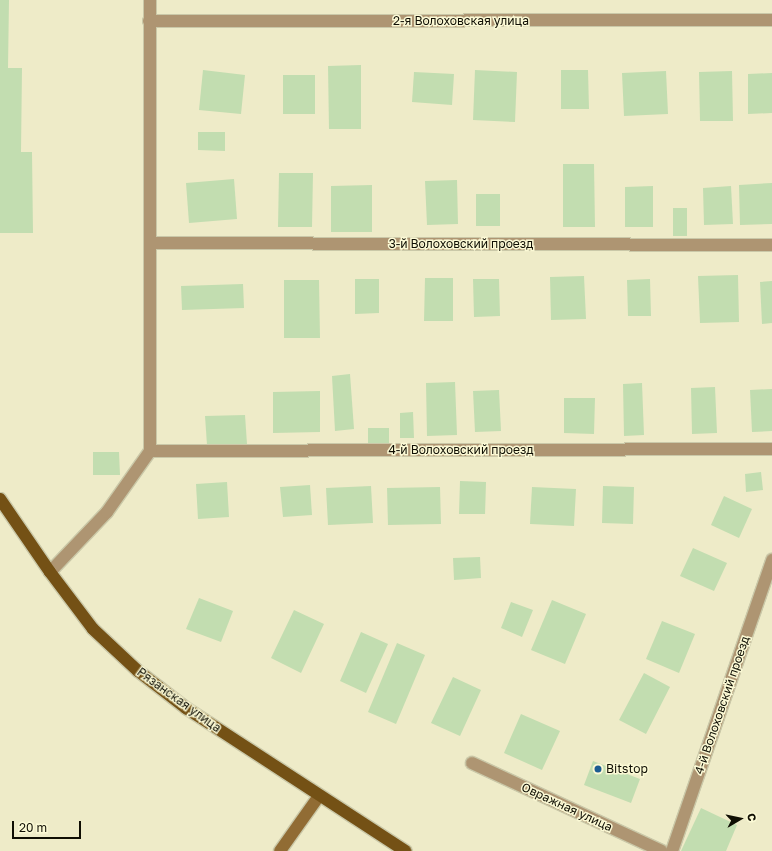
<!DOCTYPE html>
<meta charset="utf-8">
<style>
body{margin:0}
#map{position:relative;width:772px;height:851px;overflow:hidden;background:#eeebc8;font-family:"Golos Text",sans-serif}
div>[style]{position:absolute}
.building>*{inset:0;background:#c2ddb0}
.roads{filter:drop-shadow(1px 0 #cac8a8) drop-shadow(-1px 0 #cac8a8) drop-shadow(0 1px #cac8a8) drop-shadow(0 -1px #cac8a8)}
.street>*{height:12px;margin:-6px;padding:0 6px;transform-origin:6px;border-radius:6px;background:#ae9572}
.secondary>*{height:12px;margin:-6px;padding:0 6px;transform-origin:6px;border-radius:6px;background:#916c34}
.primary>*{height:12px;margin:-6px;padding:0 6px;transform-origin:6px;border-radius:6px;background:#745115}
.dots>*{width:11px;height:11px;translate:-50% -50%;box-sizing:border-box;border:2px solid #fbf9d5;border-radius:50%}
span{translate:-50% -50%;white-space:nowrap;text-align:center;line-height:1.15;-webkit-text-stroke:3px #fbf9d5;paint-order:stroke}
.street-label{font-size:12px;color:#0f0e03}
.poi-label{font-size:12px;color:#0f0e03}
.left{translate:0 -50%;text-align:left}
.north{position:absolute;left:720px;top:799px;width:40px;height:40px;-webkit-text-stroke:3px #fbf9d5;paint-order:stroke;rotate:81deg;font-size:11px;font-weight:700;line-height:16px;text-align:center;color:#0f0e03}
.north::after{content:'';display:block;margin:auto;width:14px;height:18px;background:#0f0e03;clip-path:polygon(50% 0,100% 100%,50% 72%,0 100%)}
.scale{position:absolute;left:12px;top:821px;width:69px;height:18px;box-sizing:border-box;border:2px solid #0f0e03;border-top:0;padding-left:5px;font-size:12px;line-height:14px;white-space:nowrap;color:#0f0e03;-webkit-text-stroke:3px #fbf9d5;paint-order:stroke}
</style>
<div id="map">
<div class="building">
<i style="clip-path:polygon(0 0,9px 0,8px 68px,22px 68px,21px 152px,32px 152px,33px 233px,0 233px)"></i>
<i style="clip-path:polygon(361px 65px,361px 129px,329px 129px,328px 66px)"></i>
<i style="clip-path:polygon(203px 70px,245px 75px,241px 114px,199px 110px)"></i>
<i style="clip-path:polygon(475px 70px,517px 72px,515px 122px,473px 120px)"></i>
<i style="clip-path:polygon(561px 70px,588px 70px,589px 109px,561px 109px)"></i>
<i style="clip-path:polygon(666px 71px,668px 114px,624px 116px,622px 73px)"></i>
<i style="clip-path:polygon(732px 71px,733px 121px,700px 121px,699px 72px)"></i>
<i style="clip-path:polygon(414px 72px,454px 74px,452px 105px,412px 102px)"></i>
<i style="clip-path:polygon(772px 73px,772px 113px,748px 114px,748px 74px)"></i>
<i style="clip-path:polygon(283px 75px,315px 75px,315px 114px,283px 114px)"></i>
<i style="clip-path:polygon(198px 132px,225px 132px,225px 151px,198px 150px)"></i>
<i style="clip-path:polygon(563px 164px,594px 164px,595px 227px,563px 227px)"></i>
<i style="clip-path:polygon(279px 173px,313px 173px,312px 227px,278px 227px)"></i>
<i style="clip-path:polygon(234px 179px,237px 219px,189px 223px,186px 183px)"></i>
<i style="clip-path:polygon(457px 180px,458px 224px,427px 225px,425px 181px)"></i>
<i style="clip-path:polygon(772px 183px,772px 224px,740px 225px,739px 185px)"></i>
<i style="clip-path:polygon(372px 185px,372px 232px,331px 232px,331px 186px)"></i>
<i style="clip-path:polygon(653px 186px,653px 227px,625px 227px,625px 187px)"></i>
<i style="clip-path:polygon(731px 186px,733px 224px,704px 225px,703px 188px)"></i>
<i style="clip-path:polygon(476px 194px,500px 194px,500px 226px,476px 226px)"></i>
<i style="clip-path:polygon(673px 208px,687px 208px,687px 236px,673px 236px)"></i>
<i style="clip-path:polygon(738px 275px,739px 322px,700px 323px,698px 276px)"></i>
<i style="clip-path:polygon(584px 276px,586px 319px,551px 320px,550px 277px)"></i>
<i style="clip-path:polygon(425px 278px,453px 278px,453px 321px,424px 321px)"></i>
<i style="clip-path:polygon(355px 279px,379px 279px,379px 313px,355px 314px)"></i>
<i style="clip-path:polygon(473px 279px,499px 279px,500px 316px,474px 317px)"></i>
<i style="clip-path:polygon(650px 279px,651px 316px,628px 316px,627px 280px)"></i>
<i style="clip-path:polygon(284px 280px,319px 280px,320px 338px,284px 338px)"></i>
<i style="clip-path:polygon(772px 281px,772px 323px,762px 324px,760px 282px)"></i>
<i style="clip-path:polygon(243px 284px,244px 308px,182px 310px,181px 286px)"></i>
<i style="clip-path:polygon(350px 374px,354px 429px,335px 431px,332px 376px)"></i>
<i style="clip-path:polygon(455px 382px,457px 435px,427px 436px,426px 383px)"></i>
<i style="clip-path:polygon(642px 383px,644px 435px,624px 436px,623px 384px)"></i>
<i style="clip-path:polygon(715px 387px,717px 433px,692px 434px,691px 388px)"></i>
<i style="clip-path:polygon(772px 389px,772px 431px,752px 432px,750px 390px)"></i>
<i style="clip-path:polygon(499px 390px,501px 431px,475px 432px,473px 391px)"></i>
<i style="clip-path:polygon(320px 391px,320px 432px,273px 433px,273px 392px)"></i>
<i style="clip-path:polygon(564px 398px,595px 398px,594px 434px,564px 433px)"></i>
<i style="clip-path:polygon(413px 412px,414px 438px,400px 438px,400px 413px)"></i>
<i style="clip-path:polygon(245px 415px,247px 444px,207px 445px,205px 416px)"></i>
<i style="clip-path:polygon(368px 428px,389px 428px,389px 446px,368px 445px)"></i>
<i style="clip-path:polygon(93px 452px,119px 452px,120px 475px,93px 475px)"></i>
<i style="clip-path:polygon(761px 472px,763px 490px,746px 492px,745px 474px)"></i>
<i style="clip-path:polygon(460px 481px,486px 482px,485px 514px,459px 514px)"></i>
<i style="clip-path:polygon(227px 482px,229px 517px,198px 519px,196px 484px)"></i>
<i style="clip-path:polygon(310px 485px,312px 515px,283px 517px,280px 487px)"></i>
<i style="clip-path:polygon(371px 486px,373px 523px,328px 525px,326px 488px)"></i>
<i style="clip-path:polygon(603px 486px,634px 487px,633px 524px,602px 523px)"></i>
<i style="clip-path:polygon(440px 487px,441px 524px,388px 525px,387px 488px)"></i>
<i style="clip-path:polygon(532px 487px,576px 489px,574px 526px,530px 524px)"></i>
<i style="clip-path:polygon(724px 496px,752px 509px,739px 538px,711px 525px)"></i>
<i style="clip-path:polygon(693px 548px,727px 563px,714px 591px,680px 576px)"></i>
<i style="clip-path:polygon(480px 557px,481px 578px,454px 580px,453px 558px)"></i>
<i style="clip-path:polygon(199px 598px,233px 611px,221px 642px,186px 629px)"></i>
<i style="clip-path:polygon(552px 600px,586px 614px,565px 664px,531px 650px)"></i>
<i style="clip-path:polygon(511px 602px,533px 610px,522px 637px,501px 628px)"></i>
<i style="clip-path:polygon(294px 610px,324px 624px,301px 673px,271px 658px)"></i>
<i style="clip-path:polygon(662px 621px,695px 634px,679px 673px,646px 659px)"></i>
<i style="clip-path:polygon(361px 632px,388px 644px,366px 693px,340px 681px)"></i>
<i style="clip-path:polygon(397px 643px,425px 655px,396px 724px,368px 712px)"></i>
<i style="clip-path:polygon(644px 673px,670px 687px,646px 734px,619px 720px)"></i>
<i style="clip-path:polygon(453px 677px,481px 690px,460px 736px,431px 723px)"></i>
<i style="clip-path:polygon(521px 714px,560px 731px,542px 770px,504px 753px)"></i>
<i style="clip-path:polygon(593px 761px,640px 779px,631px 803px,584px 785px)"></i>
<i style="clip-path:polygon(701px 808px,737px 825px,726px 851px,681px 851px)"></i>
</div>
<div class="roads">
<div class="street">
<i style="left:149px;top:21px;width:623px;rotate:-0.09deg"></i>
<i style="left:150px;top:243px;width:622px;rotate:0.18deg"></i>
<i style="left:150px;top:451px;width:622px;rotate:-0.18deg"></i>
<i style="left:50px;top:572px;width:83px;rotate:-46.5deg"></i>
<i style="left:107px;top:512px;width:75px;rotate:-54.8deg"></i>
<i style="left:150px;top:451px;width:451px;rotate:-90deg"></i>
<i style="left:472px;top:763px;width:209px;rotate:24.9deg"></i>
<i style="left:672px;top:851px;width:308px;rotate:-71deg"></i>
</div>
<div class="secondary">
<i style="left:280px;top:851px;width:67px;rotate:-54.7deg"></i>
</div>
<div class="primary">
<i style="left:0;top:499px;width:88px;rotate:55.6deg"></i>
<i style="left:50px;top:572px;width:71px;rotate:53deg"></i>
<i style="left:93px;top:629px;width:62px;rotate:43deg"></i>
<i style="left:138px;top:671px;width:61px;rotate:37.6deg"></i>
<i style="left:186px;top:708px;width:262px;rotate:33.1deg"></i>
</div>
</div>
<div class="dots">
<i style="left:598px;top:769px;background:#1c5d92"></i>
</div>
<div class="street-label">
<span style="left:461px;top:21px">2-я Волоховская улица</span>
<span style="left:461px;top:244px">3-й Волоховский проезд</span>
<span style="left:461px;top:450px">4-й Волоховский проезд</span>
<span style="left:179px;top:700px;rotate:36deg">Рязанская улица</span>
<span style="left:722px;top:705px;rotate:-71deg">4-й Волоховский проезд</span>
<span style="left:567px;top:807px;rotate:25deg">Овражная улица</span>
</div>
<div class="poi-label">
<span class="left" style="left:606px;top:769px">Bitstop</span>
</div>
<div class="north">С</div>
<div class="scale">20 m</div>
</div>
